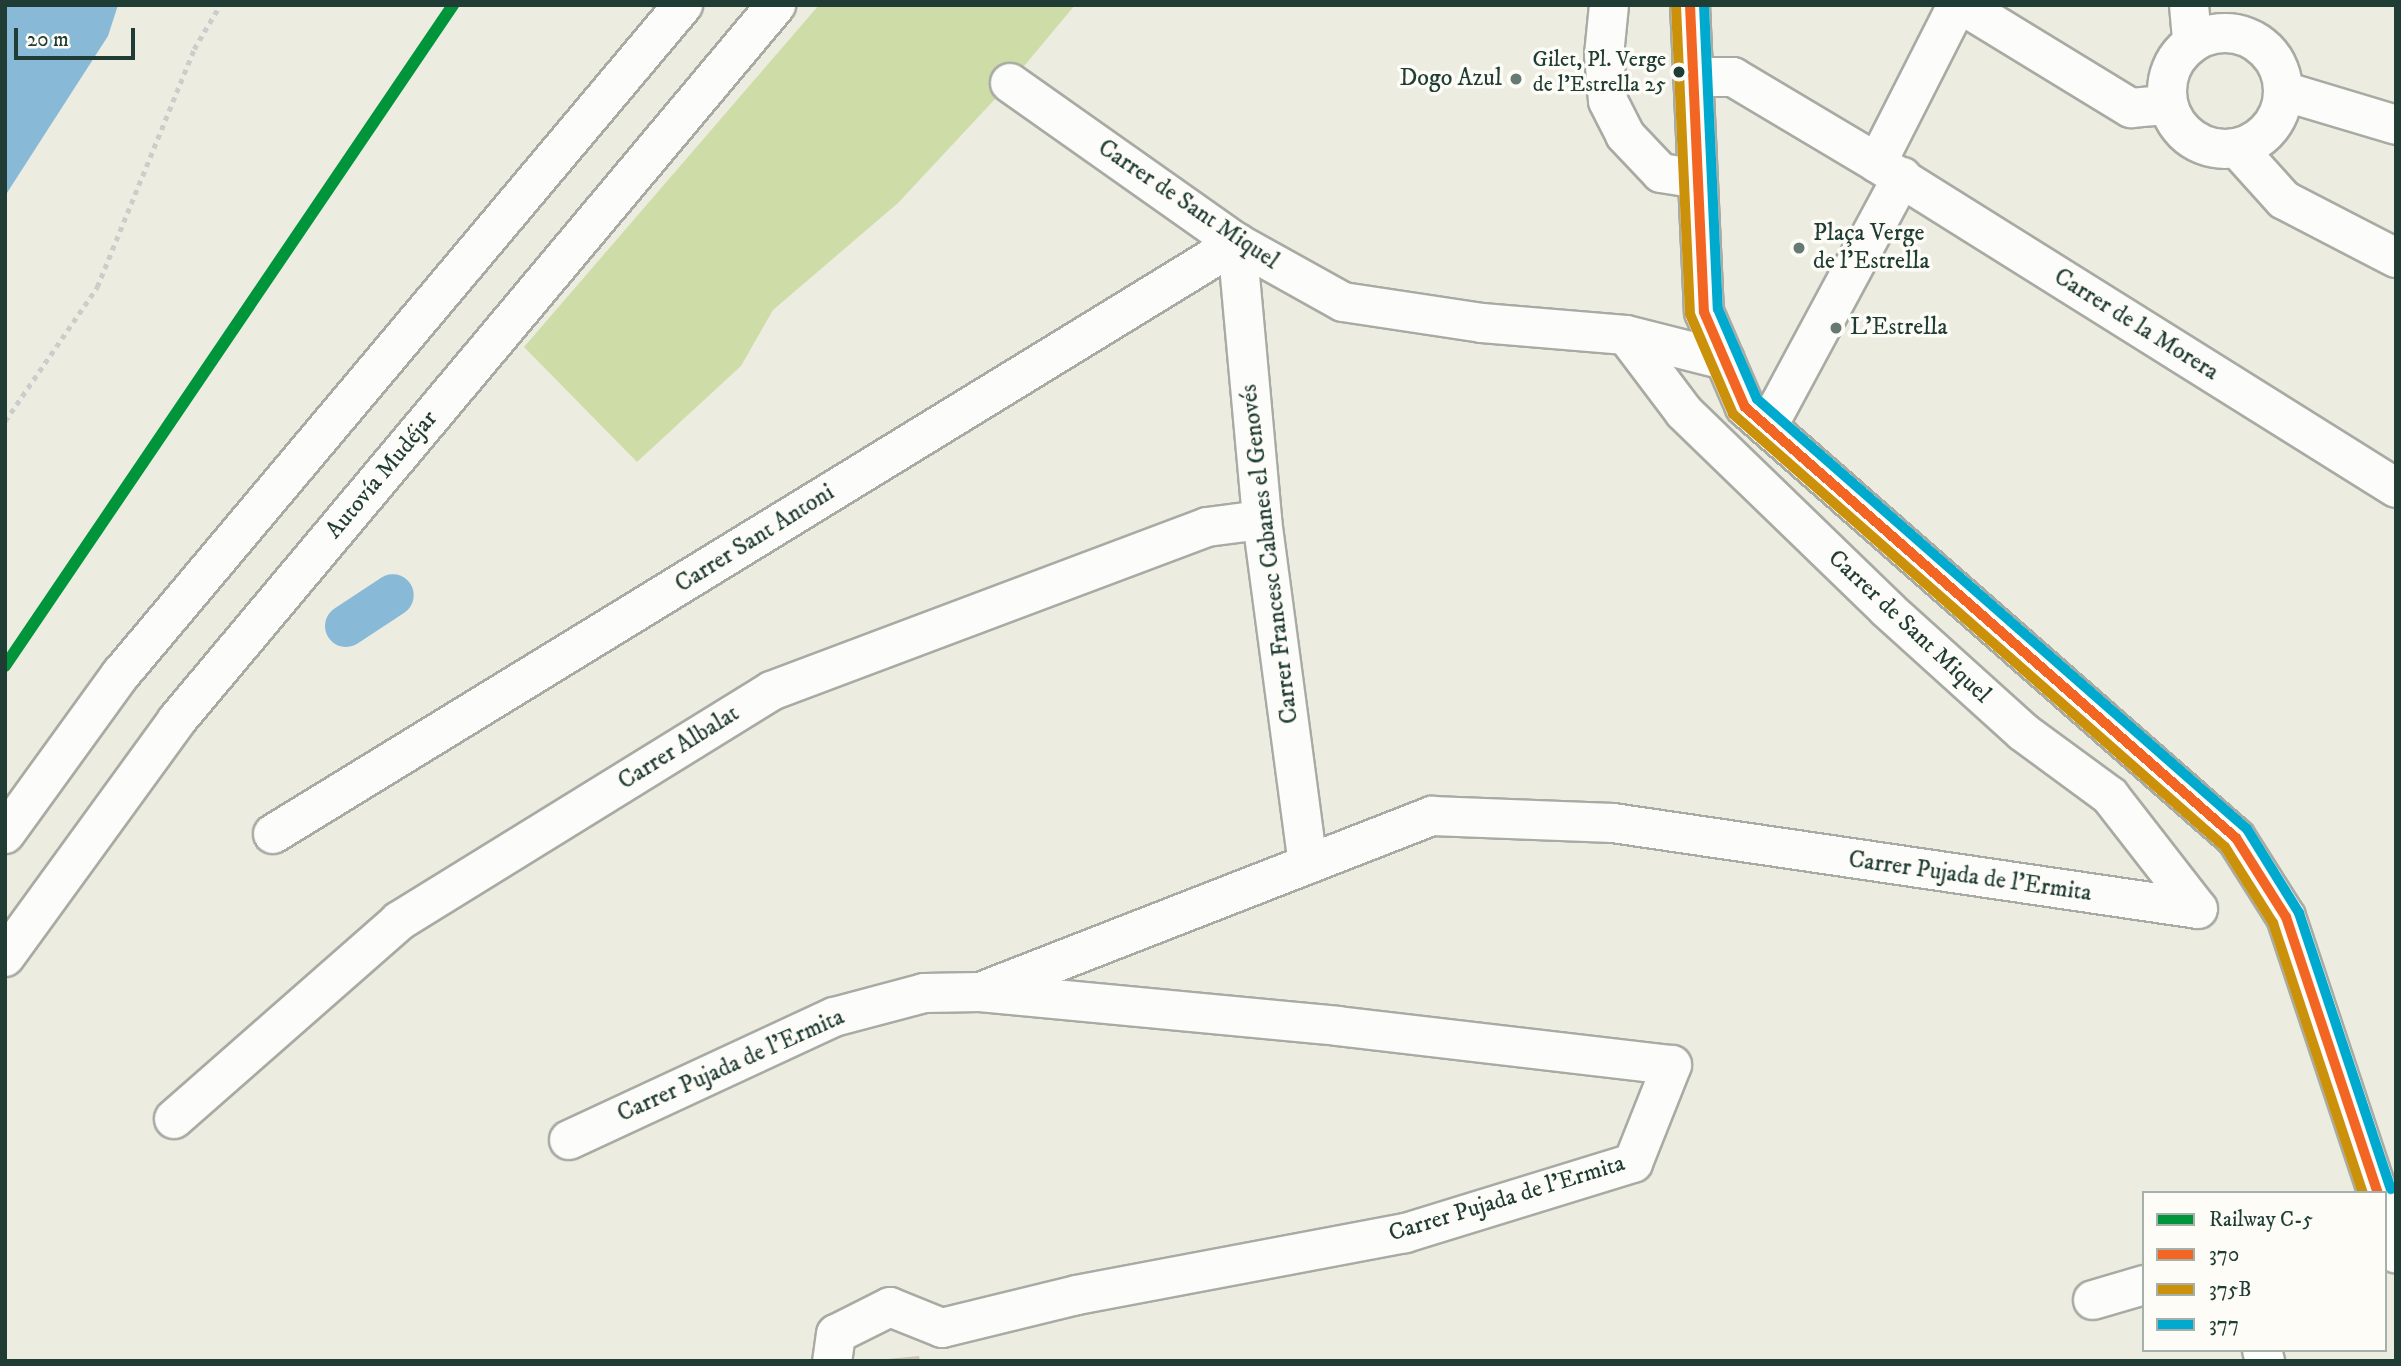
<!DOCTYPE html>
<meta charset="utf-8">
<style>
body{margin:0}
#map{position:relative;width:2401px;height:1366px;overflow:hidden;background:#edece1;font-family:"IM FELL DW Pica",serif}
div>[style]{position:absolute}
.green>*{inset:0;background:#cedda7}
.water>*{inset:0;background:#88bad7}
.canal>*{height:42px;margin:-21px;padding:0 21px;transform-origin:21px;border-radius:21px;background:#88bad7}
.building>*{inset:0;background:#cfc2b6}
.path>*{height:4.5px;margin-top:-2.25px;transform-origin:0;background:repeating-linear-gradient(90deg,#cbcdca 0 5px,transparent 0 10px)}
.roads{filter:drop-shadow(2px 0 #a8aba3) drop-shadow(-2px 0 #a8aba3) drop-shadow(0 2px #a8aba3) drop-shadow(0 -2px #a8aba3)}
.minor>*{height:38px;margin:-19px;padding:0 19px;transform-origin:19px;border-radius:19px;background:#fcfcfa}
.minor>.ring{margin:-19px;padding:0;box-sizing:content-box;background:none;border:38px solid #fcfcfa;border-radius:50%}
.highway>*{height:38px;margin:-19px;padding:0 19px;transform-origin:19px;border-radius:19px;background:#fcfcfa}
.bus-1>*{height:10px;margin:-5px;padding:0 5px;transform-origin:5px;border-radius:5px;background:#f26522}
.bus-2>*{height:10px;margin:-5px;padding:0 5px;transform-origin:5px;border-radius:5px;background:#cc910a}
.bus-3>*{height:10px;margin:-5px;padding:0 5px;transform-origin:5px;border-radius:5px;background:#00a9ce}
.rail-1>*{height:12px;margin:-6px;padding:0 6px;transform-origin:6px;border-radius:6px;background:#00953b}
.dots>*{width:19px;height:19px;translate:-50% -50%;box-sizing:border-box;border:4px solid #fdfcf7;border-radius:50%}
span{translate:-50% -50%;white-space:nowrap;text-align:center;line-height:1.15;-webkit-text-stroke:7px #fdfcf7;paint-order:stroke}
.bus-label{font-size:22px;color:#1f3d34}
.right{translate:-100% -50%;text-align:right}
.poi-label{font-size:24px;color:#1f3d34}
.left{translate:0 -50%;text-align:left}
.street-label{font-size:24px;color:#1f3d34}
.frame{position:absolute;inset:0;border:7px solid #1f3d34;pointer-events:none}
.legend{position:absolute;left:2142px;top:1191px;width:245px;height:161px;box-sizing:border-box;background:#fdfcf7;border:2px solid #a4b0a9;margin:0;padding:9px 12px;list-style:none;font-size:21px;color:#1f3d34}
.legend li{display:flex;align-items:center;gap:14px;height:35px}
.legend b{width:35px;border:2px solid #a4b0a9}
.scale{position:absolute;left:14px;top:28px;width:121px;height:32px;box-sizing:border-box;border:4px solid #1f3d34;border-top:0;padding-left:9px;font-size:21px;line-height:24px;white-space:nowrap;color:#1f3d34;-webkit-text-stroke:5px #fdfcf7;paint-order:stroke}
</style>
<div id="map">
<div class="green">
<i style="clip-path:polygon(819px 5px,1075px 5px,1010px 83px,898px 203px,773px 310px,741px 366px,637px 462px,524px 347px)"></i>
</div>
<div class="water">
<i style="clip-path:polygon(5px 5px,118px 5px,108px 36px,5px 196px)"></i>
</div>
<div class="canal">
<i style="left:346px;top:626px;width:56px;rotate:-33.4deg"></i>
</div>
<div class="building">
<i style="clip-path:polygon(919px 1356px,920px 1361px,888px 1361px,888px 1359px)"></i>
</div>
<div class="path">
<i style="left:5px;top:421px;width:163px;rotate:-55.5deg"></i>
<i style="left:97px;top:287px;width:257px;rotate:-67.8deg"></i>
<i style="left:194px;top:49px;width:51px;rotate:-59.4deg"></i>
</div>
<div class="roads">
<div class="minor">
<i style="left:1609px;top:5px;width:50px;rotate:95.7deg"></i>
<i style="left:1604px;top:55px;width:46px;rotate:85deg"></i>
<i style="left:1608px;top:101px;width:38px;rotate:63deg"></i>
<i style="left:1625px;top:135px;width:52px;rotate:46.5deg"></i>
<i style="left:1661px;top:173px;width:37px;rotate:9deg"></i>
<i style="left:1690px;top:5px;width:307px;rotate:87.4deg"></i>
<i style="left:1704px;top:312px;width:103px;rotate:66.7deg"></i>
<i style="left:1745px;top:407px;width:653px;rotate:41.28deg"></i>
<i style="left:2236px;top:838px;width:93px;rotate:57.7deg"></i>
<i style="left:2286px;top:917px;width:291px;rotate:71.6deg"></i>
<i style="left:1962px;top:5px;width:198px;rotate:31.4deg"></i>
<i style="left:2131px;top:108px;width:37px;rotate:-5deg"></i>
<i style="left:2189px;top:5px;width:38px;rotate:85deg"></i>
<i class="ring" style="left:2167px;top:33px;width:78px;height:78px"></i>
<i style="left:1693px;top:77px;width:40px"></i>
<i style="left:1733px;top:77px;width:168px;rotate:30.8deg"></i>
<i style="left:1877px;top:163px;width:177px;rotate:-63.1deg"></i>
<i style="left:1010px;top:83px;width:278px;rotate:35.2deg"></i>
<i style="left:1237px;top:243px;width:121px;rotate:29.1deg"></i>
<i style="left:1343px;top:302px;width:141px;rotate:8.6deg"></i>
<i style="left:1482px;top:323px;width:144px;rotate:4.8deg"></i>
<i style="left:1626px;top:335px;width:102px;rotate:14.2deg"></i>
<i style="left:2283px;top:91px;width:118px;rotate:16.7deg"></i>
<i style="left:2237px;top:148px;width:70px;rotate:47.9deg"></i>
<i style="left:2284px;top:200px;width:126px;rotate:27.4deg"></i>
<i style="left:1877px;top:163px;width:612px;rotate:32.05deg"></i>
<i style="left:1237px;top:243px;width:278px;rotate:84.8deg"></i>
<i style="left:1262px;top:520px;width:347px;rotate:82.4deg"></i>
<i style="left:1626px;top:335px;width:96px;rotate:53deg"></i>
<i style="left:1684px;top:412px;width:283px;rotate:44.1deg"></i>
<i style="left:1887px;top:609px;width:183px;rotate:42.1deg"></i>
<i style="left:2023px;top:732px;width:108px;rotate:36.3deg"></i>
<i style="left:2110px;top:796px;width:143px;rotate:52.1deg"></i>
<i style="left:1768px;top:426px;width:283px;rotate:-61.7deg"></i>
<i style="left:273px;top:834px;width:1131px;rotate:-31.51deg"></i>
<i style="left:988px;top:989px;width:477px;rotate:-21.3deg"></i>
<i style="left:1432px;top:816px;width:181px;rotate:2.2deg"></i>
<i style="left:1613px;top:823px;width:591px;rotate:8.36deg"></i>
<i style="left:174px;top:1119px;width:300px;rotate:-41.3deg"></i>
<i style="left:399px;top:921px;width:437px;rotate:-31.7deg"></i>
<i style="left:771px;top:691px;width:466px;rotate:-20.6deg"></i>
<i style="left:1207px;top:527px;width:55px;rotate:-7.3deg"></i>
<i style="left:569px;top:1140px;width:292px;rotate:-24.9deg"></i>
<i style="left:834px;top:1017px;width:93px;rotate:-14.9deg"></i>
<i style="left:924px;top:993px;width:56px;rotate:-1deg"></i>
<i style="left:980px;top:992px;width:360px;rotate:5.4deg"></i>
<i style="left:1338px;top:1026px;width:336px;rotate:6.7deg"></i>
<i style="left:1672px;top:1065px;width:105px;rotate:111.7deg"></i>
<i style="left:1633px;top:1163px;width:239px;rotate:162.9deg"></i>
<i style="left:1405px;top:1233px;width:334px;rotate:169.3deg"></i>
<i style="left:1077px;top:1295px;width:139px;rotate:166.3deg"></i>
<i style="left:942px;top:1328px;width:56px;rotate:-158deg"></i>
<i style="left:890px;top:1307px;width:60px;rotate:153.4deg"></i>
<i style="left:836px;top:1334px;width:27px;rotate:98deg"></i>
<i style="left:2385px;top:1214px;width:41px;rotate:74.2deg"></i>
<i style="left:2093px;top:1300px;width:53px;rotate:-16.4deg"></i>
<i style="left:2262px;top:1350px;width:11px;rotate:75deg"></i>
</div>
<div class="highway">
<i style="left:5px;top:834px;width:198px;rotate:-54.1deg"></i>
<i style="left:121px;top:674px;width:874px;rotate:-49.97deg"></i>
<i style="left:5px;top:957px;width:293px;rotate:-54deg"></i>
<i style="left:177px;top:720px;width:933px;rotate:-50.04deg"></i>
</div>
</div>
<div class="bus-1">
<i style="left:1690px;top:5px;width:307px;rotate:87.4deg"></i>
<i style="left:1704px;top:312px;width:103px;rotate:66.7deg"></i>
<i style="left:1745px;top:407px;width:653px;rotate:41.28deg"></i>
<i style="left:2236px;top:838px;width:93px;rotate:57.7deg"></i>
<i style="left:2286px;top:917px;width:291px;rotate:71.6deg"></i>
</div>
<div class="bus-2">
<i style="left:1676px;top:6px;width:308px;rotate:87.4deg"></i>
<i style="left:1690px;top:314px;width:109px;rotate:66.7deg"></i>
<i style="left:1733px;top:414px;width:655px;rotate:41.35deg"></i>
<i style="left:2225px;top:847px;width:90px;rotate:57.7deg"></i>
<i style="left:2273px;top:923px;width:285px;rotate:71.6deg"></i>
</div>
<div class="bus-3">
<i style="left:1704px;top:5px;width:304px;rotate:87.4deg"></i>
<i style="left:1718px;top:309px;width:98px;rotate:66.6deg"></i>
<i style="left:1757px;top:399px;width:652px;rotate:41.27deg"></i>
<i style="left:2247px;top:829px;width:99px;rotate:58.2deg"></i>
<i style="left:2299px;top:913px;width:291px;rotate:71.6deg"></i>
</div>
<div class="rail-1">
<i style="left:5px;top:666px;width:799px;rotate:-55.87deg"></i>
</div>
<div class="dots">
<i style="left:1679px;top:72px;background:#1f3d34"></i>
<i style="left:1516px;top:79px;background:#677a71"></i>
<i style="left:1799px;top:248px;background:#677a71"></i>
<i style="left:1836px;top:328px;background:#677a71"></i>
</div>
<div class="bus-label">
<span class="right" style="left:1666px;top:72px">Gilet, Pl. Verge<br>de l'Estrella 25</span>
</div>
<div class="poi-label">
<span class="right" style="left:1502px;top:79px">Dogo Azul</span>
<span class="left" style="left:1813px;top:248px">Plaça Verge<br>de l'Estrella</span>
<span class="left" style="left:1850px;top:328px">L'Estrella</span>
</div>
<div class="street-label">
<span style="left:1188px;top:205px;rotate:34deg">Carrer de Sant Miquel</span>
<span style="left:2136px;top:325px;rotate:32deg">Carrer de la Morera</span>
<span style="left:382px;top:475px;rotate:-50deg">Autovía Mudéjar</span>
<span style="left:755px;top:539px;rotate:-32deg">Carrer Sant Antoni</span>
<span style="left:1270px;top:554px;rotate:-97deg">Carrer Francesc Cabanes el Genovés</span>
<span style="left:1909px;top:627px;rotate:43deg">Carrer de Sant Miquel</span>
<span style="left:679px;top:748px;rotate:-32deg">Carrer Albalat</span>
<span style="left:1970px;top:877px;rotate:8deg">Carrer Pujada de l'Ermita</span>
<span style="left:731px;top:1066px;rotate:-24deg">Carrer Pujada de l'Ermita</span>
<span style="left:1507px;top:1199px;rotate:-17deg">Carrer Pujada de l'Ermita</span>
</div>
<div class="frame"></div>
<ul class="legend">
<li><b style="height:9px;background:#00953b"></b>Railway C-5</li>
<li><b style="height:9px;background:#f26522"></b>370</li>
<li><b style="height:9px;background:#cc910a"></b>375B</li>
<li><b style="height:9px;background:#00a9ce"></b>377</li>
</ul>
<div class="scale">20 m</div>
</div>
